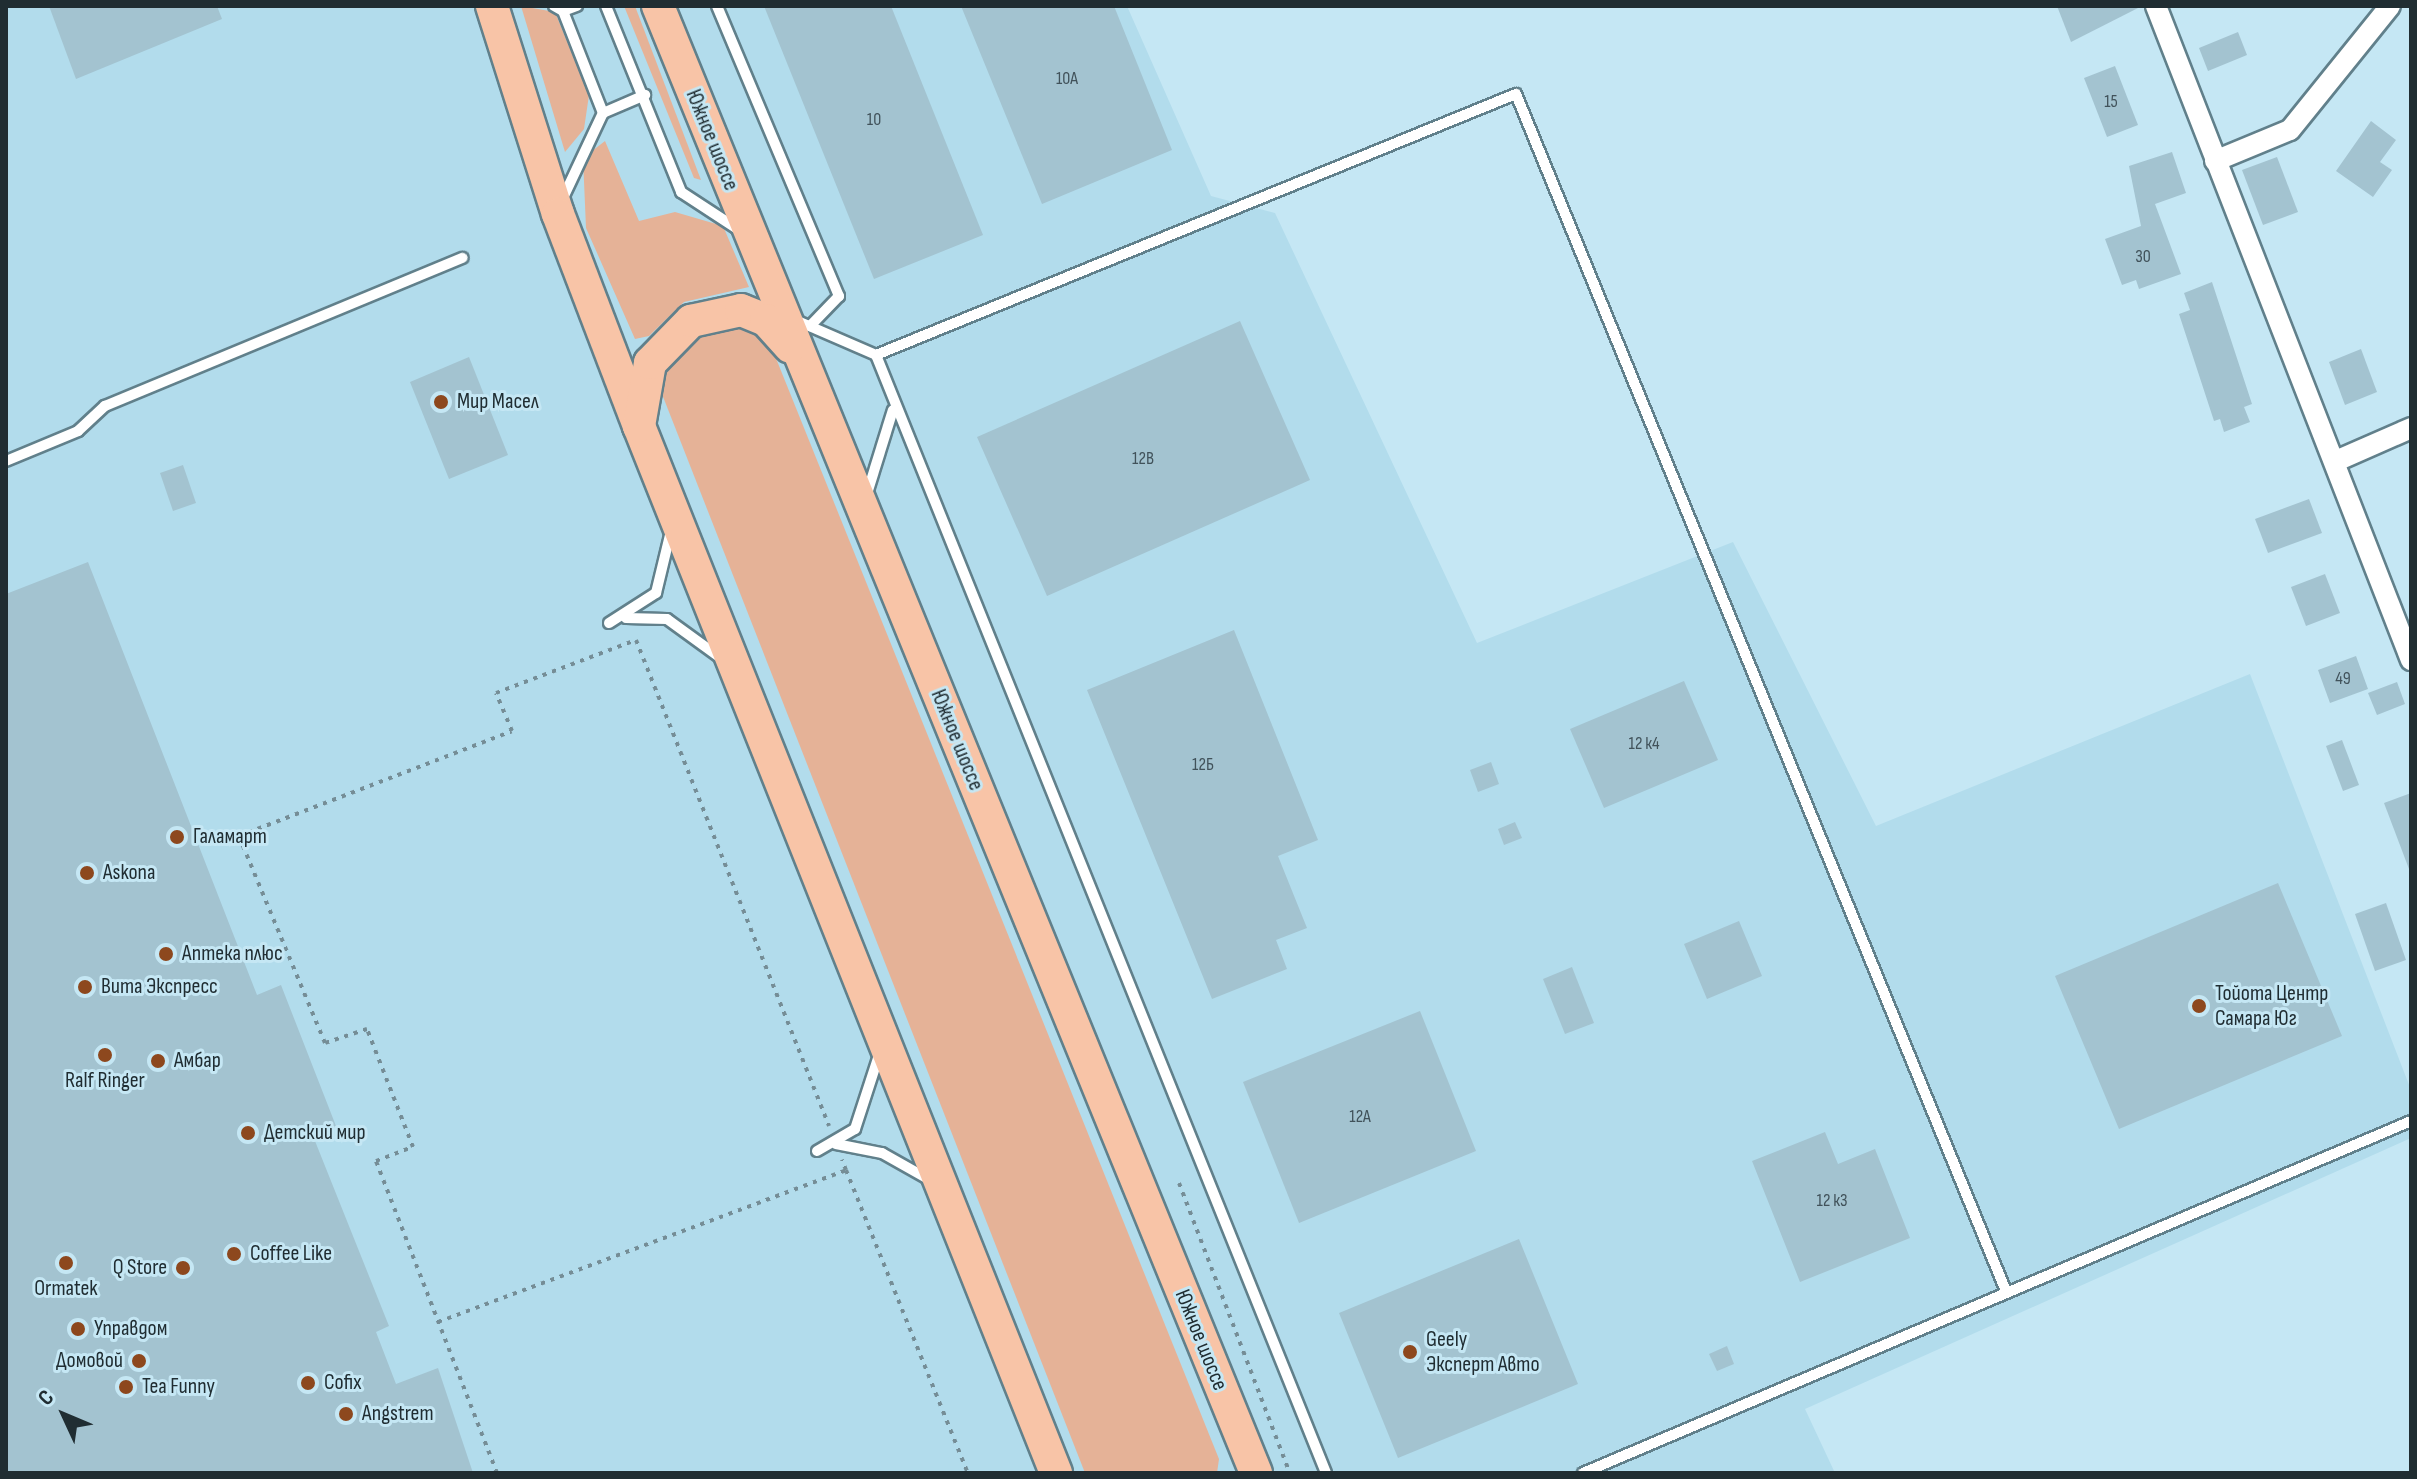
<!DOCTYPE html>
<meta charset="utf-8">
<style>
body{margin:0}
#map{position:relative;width:2417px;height:1479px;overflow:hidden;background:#c5e7f4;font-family:"Sofia Sans Condensed",sans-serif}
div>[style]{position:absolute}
.built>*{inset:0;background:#b2dcec}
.green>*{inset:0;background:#e5b297}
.building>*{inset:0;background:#a3c3d0}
.path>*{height:4px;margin-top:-2px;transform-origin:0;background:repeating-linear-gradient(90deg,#758d96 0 4px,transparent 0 10px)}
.roads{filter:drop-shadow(2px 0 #61808b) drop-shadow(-2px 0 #61808b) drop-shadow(0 2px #61808b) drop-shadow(0 -2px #61808b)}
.service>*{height:10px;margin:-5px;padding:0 5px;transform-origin:5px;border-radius:5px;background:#fff}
.minor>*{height:20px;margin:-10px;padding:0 10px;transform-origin:10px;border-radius:10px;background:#fff}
.primary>*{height:32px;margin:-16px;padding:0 16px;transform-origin:16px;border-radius:16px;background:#f8c4a7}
.dots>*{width:22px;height:22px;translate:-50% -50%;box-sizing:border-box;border:4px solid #c5e7f4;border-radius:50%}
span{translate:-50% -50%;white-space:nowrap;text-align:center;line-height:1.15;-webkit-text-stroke:6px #c5e7f4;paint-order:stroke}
.number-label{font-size:18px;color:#41525a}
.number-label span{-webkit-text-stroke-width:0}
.street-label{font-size:22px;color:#202d32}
.poi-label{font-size:22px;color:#202d32}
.left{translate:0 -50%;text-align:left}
.right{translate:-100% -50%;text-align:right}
.frame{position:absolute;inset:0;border:8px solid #202d32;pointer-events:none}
.north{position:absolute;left:24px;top:1375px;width:80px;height:80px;-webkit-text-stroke:6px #c5e7f4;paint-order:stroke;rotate:314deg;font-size:22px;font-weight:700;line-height:32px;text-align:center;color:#202d32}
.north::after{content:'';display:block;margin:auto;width:28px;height:36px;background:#202d32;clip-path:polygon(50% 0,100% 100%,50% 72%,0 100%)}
</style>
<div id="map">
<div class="built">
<i style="clip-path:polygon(6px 6px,1127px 6px,1211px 196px,1275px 213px,1477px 643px,1733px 542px,1876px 826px,2250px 674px,2411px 1090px,2411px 1138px,1805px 1409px,1835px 1473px,6px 1473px)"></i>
</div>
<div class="green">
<i style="clip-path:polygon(521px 6px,555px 12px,589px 95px,584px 129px,565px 152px)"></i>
<i style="clip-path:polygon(624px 6px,635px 6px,701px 180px,694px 178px)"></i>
<i style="clip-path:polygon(605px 141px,639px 221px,675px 212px,723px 226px,749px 287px,684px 302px,649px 336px,635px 339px,586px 228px,583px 158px)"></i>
<i style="clip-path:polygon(719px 316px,765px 331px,1219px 1459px,1217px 1473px,1085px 1473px,660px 389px,668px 350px)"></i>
</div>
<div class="building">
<i style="clip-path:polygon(49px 6px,217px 6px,222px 19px,76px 79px)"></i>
<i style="clip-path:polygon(764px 6px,891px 6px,983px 235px,874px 279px)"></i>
<i style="clip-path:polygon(961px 6px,1114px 6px,1172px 150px,1042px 204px)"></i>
<i style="clip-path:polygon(2057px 6px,2140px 6px,2140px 7px,2071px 42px)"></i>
<i style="clip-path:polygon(2238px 32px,2247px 55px,2208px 71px,2199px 48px)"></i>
<i style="clip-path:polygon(2115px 66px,2138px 125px,2107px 137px,2084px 78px)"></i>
<i style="clip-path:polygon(2371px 121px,2396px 140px,2380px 162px,2392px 170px,2373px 197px,2336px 171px)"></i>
<i style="clip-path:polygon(2172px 152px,2186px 193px,2155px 204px,2181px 274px,2139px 289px,2136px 280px,2122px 285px,2105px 239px,2141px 226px,2129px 166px)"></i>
<i style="clip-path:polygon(2277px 157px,2298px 212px,2263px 225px,2242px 170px)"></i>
<i style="clip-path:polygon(2212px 282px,2252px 404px,2244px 407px,2250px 422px,2224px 432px,2220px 419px,2214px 421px,2179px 314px,2190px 310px,2184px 293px)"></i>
<i style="clip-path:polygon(1240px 321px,1310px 480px,1047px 596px,977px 437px)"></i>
<i style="clip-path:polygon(2361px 349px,2377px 392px,2345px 405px,2329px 362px)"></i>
<i style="clip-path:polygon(469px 357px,508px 455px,449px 479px,410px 382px)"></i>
<i style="clip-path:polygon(183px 465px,196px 503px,173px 511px,160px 473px)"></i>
<i style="clip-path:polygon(2309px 499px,2322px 533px,2268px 553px,2255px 519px)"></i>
<i style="clip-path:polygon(88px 562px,257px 995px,281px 985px,336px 1126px,313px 1136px,389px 1326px,376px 1332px,396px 1384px,438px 1368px,473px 1473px,6px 1473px,6px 594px)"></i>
<i style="clip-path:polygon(2325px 574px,2340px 613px,2306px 626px,2291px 587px)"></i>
<i style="clip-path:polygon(1234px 630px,1318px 840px,1278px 856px,1307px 928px,1276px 940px,1287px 969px,1212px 999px,1087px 690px)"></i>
<i style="clip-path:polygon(2356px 656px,2368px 689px,2330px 703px,2318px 670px)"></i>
<i style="clip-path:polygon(1684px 681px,1718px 760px,1604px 808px,1570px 729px)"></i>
<i style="clip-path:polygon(2397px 682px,2405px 704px,2377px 715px,2368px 693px)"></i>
<i style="clip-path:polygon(2342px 740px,2359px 785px,2343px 791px,2326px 746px)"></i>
<i style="clip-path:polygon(1491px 762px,1499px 784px,1478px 792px,1470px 770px)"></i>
<i style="clip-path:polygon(2411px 793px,2411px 869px,2409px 869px,2384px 803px)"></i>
<i style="clip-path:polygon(1515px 822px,1522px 838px,1504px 845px,1498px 829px)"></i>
<i style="clip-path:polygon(2278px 883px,2342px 1036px,2119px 1129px,2055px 976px)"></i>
<i style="clip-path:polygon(2386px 903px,2406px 960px,2375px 971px,2355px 914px)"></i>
<i style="clip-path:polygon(1739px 921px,1762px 976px,1707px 999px,1684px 944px)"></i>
<i style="clip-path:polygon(1572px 967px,1594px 1023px,1565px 1034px,1543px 979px)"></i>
<i style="clip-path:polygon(1420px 1011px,1476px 1151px,1299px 1223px,1243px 1082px)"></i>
<i style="clip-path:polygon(1825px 1132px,1838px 1164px,1875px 1149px,1910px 1238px,1800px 1282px,1752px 1161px)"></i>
<i style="clip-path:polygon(1519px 1239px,1578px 1384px,1398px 1458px,1339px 1313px)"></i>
<i style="clip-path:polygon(1727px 1346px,1734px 1364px,1717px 1371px,1709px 1354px)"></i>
</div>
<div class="path">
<i style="left:846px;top:1170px;width:327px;rotate:68.1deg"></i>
<i style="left:1179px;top:1183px;width:311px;rotate:69.1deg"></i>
<i style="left:438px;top:1322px;width:435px;rotate:-20.4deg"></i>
<i style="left:846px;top:1170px;width:11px;rotate:-112deg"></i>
<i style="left:497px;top:1473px;width:335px;rotate:-111.2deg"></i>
<i style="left:376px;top:1161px;width:40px;rotate:-21deg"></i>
<i style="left:413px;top:1147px;width:127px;rotate:-111.3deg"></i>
<i style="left:367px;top:1029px;width:44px;rotate:161.6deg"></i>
<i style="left:325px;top:1043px;width:224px;rotate:-112.6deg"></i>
<i style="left:239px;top:836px;width:292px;rotate:-21deg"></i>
<i style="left:512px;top:731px;width:41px;rotate:-112.8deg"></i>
<i style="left:496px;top:693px;width:150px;rotate:-20.7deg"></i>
<i style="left:636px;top:640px;width:523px;rotate:68.34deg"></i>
</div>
<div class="roads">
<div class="service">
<i style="left:554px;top:6px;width:10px;rotate:29deg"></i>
<i style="left:563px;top:11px;width:110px;rotate:68.6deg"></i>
<i style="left:606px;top:6px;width:201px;rotate:68deg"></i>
<i style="left:681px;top:192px;width:69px;rotate:33.2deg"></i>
<i style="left:717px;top:6px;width:315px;rotate:67.2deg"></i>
<i style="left:839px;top:296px;width:42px;rotate:134deg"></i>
<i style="left:563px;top:11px;width:15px;rotate:-20deg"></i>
<i style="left:562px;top:200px;width:96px;rotate:-64.8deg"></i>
<i style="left:603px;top:113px;width:46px;rotate:-23.2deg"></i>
<i style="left:793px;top:319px;width:90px;rotate:23.4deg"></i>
<i style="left:876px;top:355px;width:691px;rotate:-22.19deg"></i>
<i style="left:1516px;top:94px;width:1293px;rotate:67.74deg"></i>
<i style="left:876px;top:355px;width:1205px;rotate:68.07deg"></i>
<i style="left:6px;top:461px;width:78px;rotate:-22.6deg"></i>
<i style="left:78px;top:431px;width:37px;rotate:-43deg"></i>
<i style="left:105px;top:406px;width:387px;rotate:-22.5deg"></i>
<i style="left:866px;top:497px;width:91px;rotate:-72.8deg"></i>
<i style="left:626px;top:618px;width:41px;rotate:1.4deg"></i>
<i style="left:667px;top:619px;width:63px;rotate:36deg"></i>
<i style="left:609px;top:623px;width:56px;rotate:-32.6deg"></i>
<i style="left:656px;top:593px;width:60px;rotate:-76.4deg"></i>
<i style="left:836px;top:1144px;width:47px;rotate:11.1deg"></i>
<i style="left:882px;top:1153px;width:55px;rotate:29.4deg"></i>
<i style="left:817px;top:1151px;width:44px;rotate:-30.1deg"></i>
<i style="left:855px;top:1129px;width:78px;rotate:-72deg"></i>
<i style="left:1583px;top:1473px;width:900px;rotate:-23.03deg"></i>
</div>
<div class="minor">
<i style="left:2156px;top:6px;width:702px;rotate:68.7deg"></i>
<i style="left:2215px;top:161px;width:81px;rotate:-22.5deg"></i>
<i style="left:2290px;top:130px;width:159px;rotate:-51.1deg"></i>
<i style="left:2336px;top:461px;width:82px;rotate:-23.7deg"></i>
</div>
<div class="primary">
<i style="left:492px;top:6px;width:218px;rotate:72.4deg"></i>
<i style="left:558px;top:214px;width:227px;rotate:69.1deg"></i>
<i style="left:639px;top:426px;width:1127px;rotate:68.28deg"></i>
<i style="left:658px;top:6px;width:1584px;rotate:67.82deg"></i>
<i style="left:639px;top:426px;width:64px;rotate:-80.1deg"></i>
<i style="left:650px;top:363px;width:59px;rotate:-45.7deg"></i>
<i style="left:691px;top:321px;width:51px;rotate:-12.4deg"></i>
<i style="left:741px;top:310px;width:27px;rotate:22deg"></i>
<i style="left:766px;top:320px;width:36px;rotate:48deg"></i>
</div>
</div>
<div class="dots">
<i style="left:441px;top:402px;background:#8d481e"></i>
<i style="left:177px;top:837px;background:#8d481e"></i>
<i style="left:87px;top:873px;background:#8d481e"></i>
<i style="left:166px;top:954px;background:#8d481e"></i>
<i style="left:85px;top:987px;background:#8d481e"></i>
<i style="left:2199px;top:1006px;background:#8d481e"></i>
<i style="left:105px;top:1055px;background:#8d481e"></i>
<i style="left:158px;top:1061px;background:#8d481e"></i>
<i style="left:248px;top:1133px;background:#8d481e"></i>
<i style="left:234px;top:1254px;background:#8d481e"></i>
<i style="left:66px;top:1263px;background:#8d481e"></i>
<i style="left:183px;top:1268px;background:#8d481e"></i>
<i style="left:78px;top:1329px;background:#8d481e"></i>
<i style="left:1410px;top:1352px;background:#8d481e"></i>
<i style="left:139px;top:1361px;background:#8d481e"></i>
<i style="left:308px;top:1383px;background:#8d481e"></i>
<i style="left:126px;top:1387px;background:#8d481e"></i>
<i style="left:346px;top:1414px;background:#8d481e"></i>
</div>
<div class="number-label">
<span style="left:1067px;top:79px">10А</span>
<span style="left:2111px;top:102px">15</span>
<span style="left:874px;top:120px">10</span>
<span style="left:2143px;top:257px">30</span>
<span style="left:1143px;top:459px">12В</span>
<span style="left:2343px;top:679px">49</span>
<span style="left:1644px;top:744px">12 к4</span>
<span style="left:1203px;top:765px">12Б</span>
<span style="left:1360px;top:1117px">12А</span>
<span style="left:1832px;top:1201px">12 к3</span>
</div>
<div class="street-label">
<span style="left:712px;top:140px;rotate:68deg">Южное шоссе</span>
<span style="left:957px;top:740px;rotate:68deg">Южное шоссе</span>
<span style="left:1201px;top:1340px;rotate:68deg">Южное шоссе</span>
</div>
<div class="poi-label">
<span class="left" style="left:457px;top:402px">Мир Масел</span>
<span class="left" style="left:193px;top:837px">Галамарт</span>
<span class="left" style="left:103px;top:873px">Askona</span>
<span class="left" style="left:182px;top:954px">Аптека плюс</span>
<span class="left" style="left:101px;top:987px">Вита Экспресс</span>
<span class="left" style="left:2215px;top:1006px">Тойота Центр<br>Самара Юг</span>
<span class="left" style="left:174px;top:1061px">Амбар</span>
<span style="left:105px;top:1081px">Ralf Ringer</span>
<span class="left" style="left:264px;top:1133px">Детский мир</span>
<span class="left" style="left:250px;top:1254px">Coffee Like</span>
<span class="right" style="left:167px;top:1268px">Q Store</span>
<span style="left:66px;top:1289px">Ormatek</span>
<span class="left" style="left:94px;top:1329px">Управдом</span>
<span class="left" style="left:1426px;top:1352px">Geely<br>Эксперт Авто</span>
<span class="right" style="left:123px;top:1361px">Домовой</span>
<span class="left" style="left:324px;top:1383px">Cofix</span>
<span class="left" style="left:142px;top:1387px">Tea Funny</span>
<span class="left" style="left:362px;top:1414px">Angstrem</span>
</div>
<div class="frame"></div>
<div class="north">С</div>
</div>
